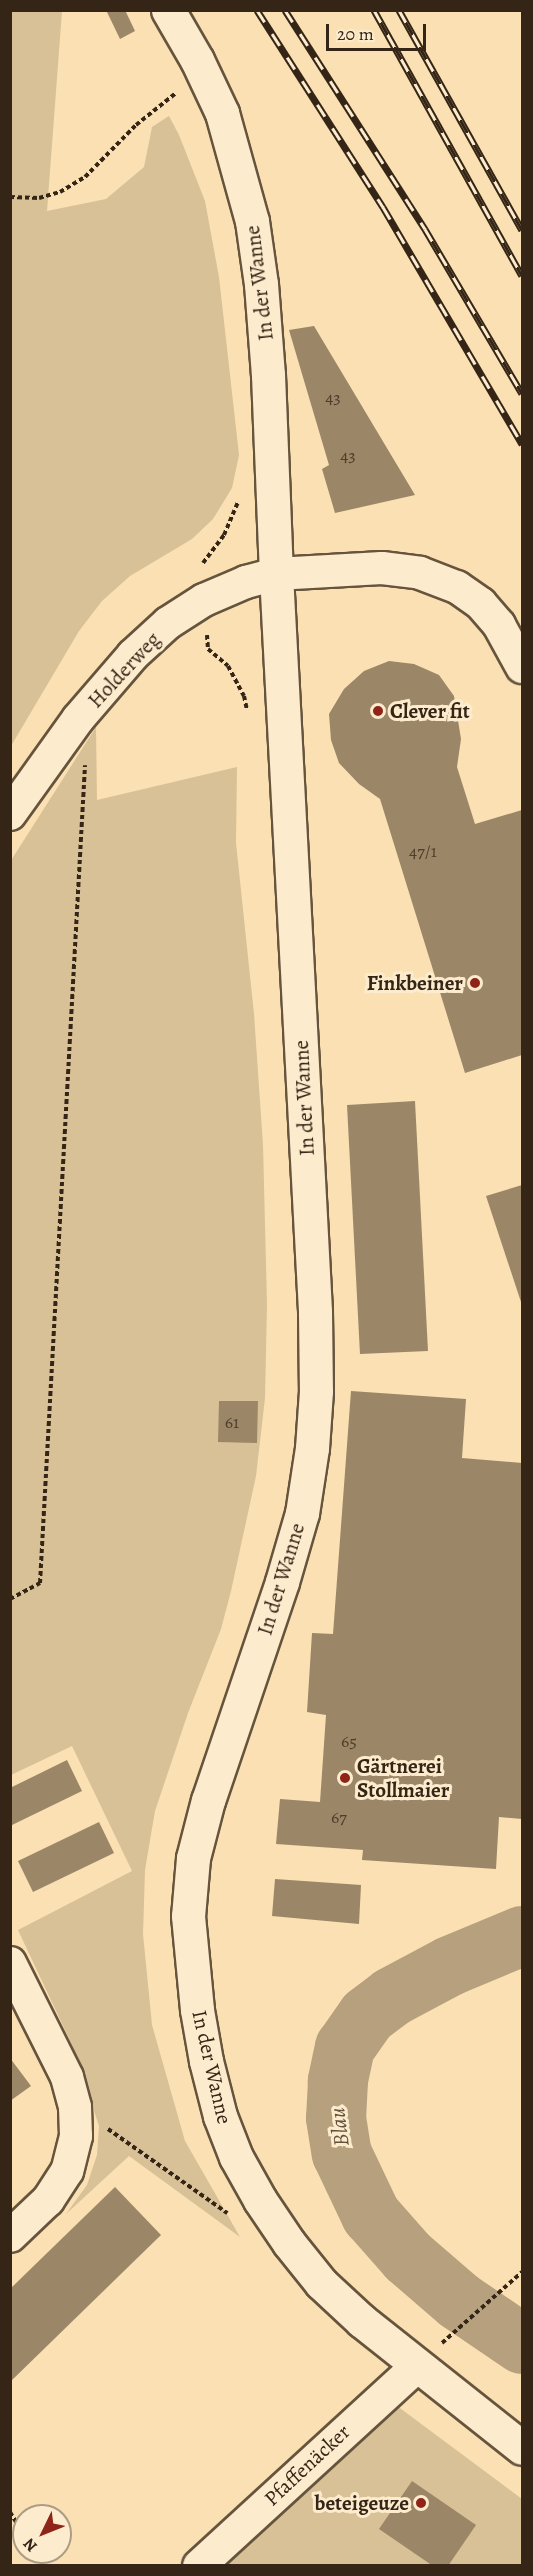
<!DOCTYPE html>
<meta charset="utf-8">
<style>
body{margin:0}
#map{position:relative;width:533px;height:2576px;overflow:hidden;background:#fae0b2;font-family:Alegreya,serif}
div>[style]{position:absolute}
.green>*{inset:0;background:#d8c097}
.river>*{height:60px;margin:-30px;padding:0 30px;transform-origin:30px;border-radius:30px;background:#b7a07d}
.building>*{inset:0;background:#9b8667}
.path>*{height:4px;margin-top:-2px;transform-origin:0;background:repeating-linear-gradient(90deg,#342516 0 4.5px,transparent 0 7.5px)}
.roads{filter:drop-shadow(2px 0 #66543d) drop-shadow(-2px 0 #66543d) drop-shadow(0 2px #66543d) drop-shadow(0 -2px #66543d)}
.minor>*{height:32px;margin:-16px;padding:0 16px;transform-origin:16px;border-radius:16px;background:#fcebcd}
.tertiary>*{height:33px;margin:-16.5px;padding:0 16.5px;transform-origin:16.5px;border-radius:16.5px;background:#fcebcd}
.rail>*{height:7px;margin-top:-3.5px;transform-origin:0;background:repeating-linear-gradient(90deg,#fcebcd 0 14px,#342516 0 28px);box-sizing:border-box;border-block:2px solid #342516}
.dots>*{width:16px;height:16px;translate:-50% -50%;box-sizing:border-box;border:3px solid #fcebcd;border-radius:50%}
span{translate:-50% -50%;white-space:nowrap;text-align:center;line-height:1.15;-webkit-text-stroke:6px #fcebcd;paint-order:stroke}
.number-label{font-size:18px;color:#4e3d2a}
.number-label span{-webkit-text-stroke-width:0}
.street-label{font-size:21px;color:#342516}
.poi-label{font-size:21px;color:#342516;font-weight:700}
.left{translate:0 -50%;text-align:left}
.right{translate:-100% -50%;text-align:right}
.water-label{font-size:22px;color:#62503a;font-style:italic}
.frame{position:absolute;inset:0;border:12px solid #342516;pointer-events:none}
.north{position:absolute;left:12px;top:2504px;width:60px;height:60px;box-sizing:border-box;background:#fcebcd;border:2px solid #ac9c84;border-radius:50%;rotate:227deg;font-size:16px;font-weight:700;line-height:24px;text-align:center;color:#342516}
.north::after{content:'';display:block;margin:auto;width:21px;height:27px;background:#8f2418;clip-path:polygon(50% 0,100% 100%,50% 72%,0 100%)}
.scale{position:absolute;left:326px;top:24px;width:100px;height:27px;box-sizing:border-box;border:3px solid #342516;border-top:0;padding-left:8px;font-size:18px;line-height:21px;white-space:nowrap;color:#342516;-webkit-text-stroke:4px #fcebcd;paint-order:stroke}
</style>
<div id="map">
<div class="green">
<i style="clip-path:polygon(11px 10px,62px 11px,47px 211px,106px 199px,144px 167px,152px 127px,169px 116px,179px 135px,205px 201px,219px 277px,239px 455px,232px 488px,213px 519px,192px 539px,130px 576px,102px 601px,79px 631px,11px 746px)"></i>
<i style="clip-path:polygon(96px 727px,97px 800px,237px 767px,236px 843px,254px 1014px,263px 1145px,267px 1304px,265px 1398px,256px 1476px,231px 1591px,221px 1629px,188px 1713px,155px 1811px,145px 1870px,143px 1934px,152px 2025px,185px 2141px,240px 2237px,129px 2156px,66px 2214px,87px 2185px,97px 2155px,99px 2126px,73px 2047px,18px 1930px,132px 1871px,72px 1746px,11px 1775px,10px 862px)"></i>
<i style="clip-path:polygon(389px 2400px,522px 2499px,522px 2565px,214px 2566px)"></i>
</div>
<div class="river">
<i style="left:522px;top:1936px;width:78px;rotate:157.4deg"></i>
<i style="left:450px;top:1966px;width:66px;rotate:151.9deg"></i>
<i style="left:392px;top:1997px;width:31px;rotate:143deg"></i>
<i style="left:367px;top:2016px;width:38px;rotate:125deg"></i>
<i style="left:345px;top:2047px;width:35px;rotate:102deg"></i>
<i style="left:338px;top:2081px;width:37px;rotate:93deg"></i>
<i style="left:336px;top:2118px;width:36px;rotate:81deg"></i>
<i style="left:342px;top:2154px;width:68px;rotate:64.6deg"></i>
<i style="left:371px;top:2215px;width:56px;rotate:48.6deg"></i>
<i style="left:408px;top:2257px;width:67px;rotate:40.8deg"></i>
<i style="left:459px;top:2301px;width:76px;rotate:34.3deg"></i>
</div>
<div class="building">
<i style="clip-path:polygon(106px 10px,125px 10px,135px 31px,120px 39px)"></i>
<i style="clip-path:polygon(314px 326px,415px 495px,335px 513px,322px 469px,329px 465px,289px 330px)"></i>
<i style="clip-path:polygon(389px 661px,414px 664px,439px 675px,454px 696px,461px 739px,457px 767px,475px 824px,522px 810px,522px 1055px,465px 1073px,380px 799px,359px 784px,339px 763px,331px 740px,329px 714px,344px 689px,364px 671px)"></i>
<i style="clip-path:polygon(415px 1101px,428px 1351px,360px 1354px,347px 1105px)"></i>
<i style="clip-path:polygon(522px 1185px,522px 1305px,486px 1196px)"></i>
<i style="clip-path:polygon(351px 1391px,466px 1399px,462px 1458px,522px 1463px,522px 1819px,499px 1817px,496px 1869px,362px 1860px,363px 1850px,276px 1844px,280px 1799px,320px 1802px,326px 1715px,307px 1712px,312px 1633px,333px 1634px)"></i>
<i style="clip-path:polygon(219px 1401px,258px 1401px,257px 1443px,218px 1442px)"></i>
<i style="clip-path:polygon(67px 1760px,82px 1791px,10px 1826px,10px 1788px)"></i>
<i style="clip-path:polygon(99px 1822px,114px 1853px,33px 1892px,18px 1861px)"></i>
<i style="clip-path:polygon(275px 1879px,361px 1885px,359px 1924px,272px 1916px)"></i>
<i style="clip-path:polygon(10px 2058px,31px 2086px,10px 2101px)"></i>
<i style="clip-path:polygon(115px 2187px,161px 2235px,10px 2382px,10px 2289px)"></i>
<i style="clip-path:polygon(412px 2481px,476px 2525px,448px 2566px,433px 2566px,379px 2529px)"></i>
</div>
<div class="path">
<i style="left:10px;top:197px;width:29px;rotate:2deg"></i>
<i style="left:39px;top:198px;width:22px;rotate:-16deg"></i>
<i style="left:60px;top:192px;width:29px;rotate:-31deg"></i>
<i style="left:85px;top:177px;width:73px;rotate:-45.6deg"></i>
<i style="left:136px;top:125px;width:51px;rotate:-38.7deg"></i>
<i style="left:203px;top:563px;width:35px;rotate:-53deg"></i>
<i style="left:224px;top:535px;width:36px;rotate:-67deg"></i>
<i style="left:207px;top:635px;width:14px;rotate:86deg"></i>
<i style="left:208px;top:649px;width:26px;rotate:40deg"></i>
<i style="left:228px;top:666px;width:34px;rotate:62deg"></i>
<i style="left:244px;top:696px;width:14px;rotate:78deg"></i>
<i style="left:10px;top:1599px;width:34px;rotate:-28deg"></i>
<i style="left:40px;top:1583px;width:819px;rotate:-86.85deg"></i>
<i style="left:108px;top:2129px;width:146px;rotate:35.2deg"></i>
<i style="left:442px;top:2343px;width:107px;rotate:-41.6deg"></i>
<i style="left:10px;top:2512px;width:27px;rotate:59deg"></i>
<i style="left:34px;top:2552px;width:16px;rotate:60deg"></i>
</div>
<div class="roads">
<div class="minor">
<i style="left:10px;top:814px;width:117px;rotate:-54.4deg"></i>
<i style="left:78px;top:719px;width:84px;rotate:-49.3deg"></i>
<i style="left:133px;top:655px;width:47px;rotate:-42.4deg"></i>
<i style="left:168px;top:623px;width:43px;rotate:-32.6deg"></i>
<i style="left:204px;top:600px;width:46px;rotate:-23.2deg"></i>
<i style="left:246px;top:582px;width:31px;rotate:-15deg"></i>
<i style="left:276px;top:574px;width:106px;rotate:-3.2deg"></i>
<i style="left:382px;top:568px;width:38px;rotate:7deg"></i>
<i style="left:420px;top:573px;width:40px;rotate:21deg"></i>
<i style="left:457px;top:587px;width:29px;rotate:35deg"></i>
<i style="left:481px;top:604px;width:28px;rotate:49deg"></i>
<i style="left:499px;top:625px;width:48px;rotate:61.3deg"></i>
<i style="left:10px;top:1963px;width:127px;rotate:63.4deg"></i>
<i style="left:67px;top:2077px;width:31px;rotate:75deg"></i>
<i style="left:75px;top:2107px;width:29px;rotate:88deg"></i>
<i style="left:76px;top:2136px;width:36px;rotate:104deg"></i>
<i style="left:67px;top:2171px;width:35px;rotate:123deg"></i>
<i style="left:48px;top:2200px;width:52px;rotate:136.5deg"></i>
<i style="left:199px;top:2566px;width:296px;rotate:-42.5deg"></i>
</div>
<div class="tertiary">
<i style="left:168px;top:10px;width:58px;rotate:59.9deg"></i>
<i style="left:197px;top:60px;width:59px;rotate:64.7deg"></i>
<i style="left:222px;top:113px;width:112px;rotate:74.5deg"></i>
<i style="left:252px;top:221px;width:64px;rotate:81.9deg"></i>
<i style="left:261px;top:284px;width:91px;rotate:85.6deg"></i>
<i style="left:268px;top:375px;width:199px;rotate:87.7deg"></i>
<i style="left:276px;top:574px;width:739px;rotate:86.97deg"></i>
<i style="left:315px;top:1312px;width:79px;rotate:89.3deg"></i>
<i style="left:316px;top:1391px;width:57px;rotate:94deg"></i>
<i style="left:312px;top:1448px;width:66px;rotate:98.7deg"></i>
<i style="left:302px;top:1513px;width:72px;rotate:106.2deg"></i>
<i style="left:282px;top:1582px;width:230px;rotate:108.7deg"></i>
<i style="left:208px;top:1800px;width:60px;rotate:104.5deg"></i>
<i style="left:193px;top:1858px;width:58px;rotate:94.9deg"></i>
<i style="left:188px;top:1916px;width:94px;rotate:84.5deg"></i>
<i style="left:197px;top:2010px;width:52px;rotate:80deg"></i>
<i style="left:206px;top:2061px;width:57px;rotate:75.7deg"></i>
<i style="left:220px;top:2116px;width:44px;rotate:68.7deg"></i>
<i style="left:236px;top:2157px;width:49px;rotate:60.8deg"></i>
<i style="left:260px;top:2200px;width:52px;rotate:56deg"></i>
<i style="left:289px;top:2243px;width:51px;rotate:51.3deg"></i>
<i style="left:321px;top:2283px;width:56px;rotate:42.8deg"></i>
<i style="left:362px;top:2321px;width:204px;rotate:38.4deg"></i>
</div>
</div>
<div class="rail">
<i style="left:257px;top:10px;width:234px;rotate:57.4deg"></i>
<i style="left:383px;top:207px;width:275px;rotate:59.6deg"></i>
<i style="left:285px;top:10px;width:260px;rotate:57.4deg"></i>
<i style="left:425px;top:229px;width:191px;rotate:59.5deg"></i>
<i style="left:374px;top:10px;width:304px;rotate:60.9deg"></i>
<i style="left:399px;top:10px;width:252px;rotate:60.8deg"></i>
</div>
<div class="dots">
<i style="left:378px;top:711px;background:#8f2418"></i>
<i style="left:475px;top:983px;background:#8f2418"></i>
<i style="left:345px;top:1778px;background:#8f2418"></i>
<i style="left:421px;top:2503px;background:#8f2418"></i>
</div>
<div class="number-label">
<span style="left:333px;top:397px">43</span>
<span style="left:348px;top:455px">43</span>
<span style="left:423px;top:851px">47/1</span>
<span style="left:232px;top:1422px">61</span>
<span style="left:349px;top:1741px">65</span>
<span style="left:339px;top:1817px">67</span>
</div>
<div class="street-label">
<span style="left:259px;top:283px;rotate:-97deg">In der Wanne</span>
<span style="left:124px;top:670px;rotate:-47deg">Holderweg</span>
<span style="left:304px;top:1098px;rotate:-93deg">In der Wanne</span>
<span style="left:281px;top:1579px;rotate:-73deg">In der Wanne</span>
<span style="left:212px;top:2067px;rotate:77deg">In der Wanne</span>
<span style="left:307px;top:2465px;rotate:-43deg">Pfaffenäcker</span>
</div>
<div class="poi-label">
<span class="left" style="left:390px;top:711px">Clever fit</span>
<span class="right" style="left:463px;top:983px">Finkbeiner</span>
<span class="left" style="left:357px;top:1778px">Gärtnerei<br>Stollmaier</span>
<span class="right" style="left:409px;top:2503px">beteigeuze</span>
</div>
<div class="water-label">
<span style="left:340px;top:2127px;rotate:-97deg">Blau</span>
</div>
<div class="frame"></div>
<div class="north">N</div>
<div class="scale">20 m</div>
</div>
